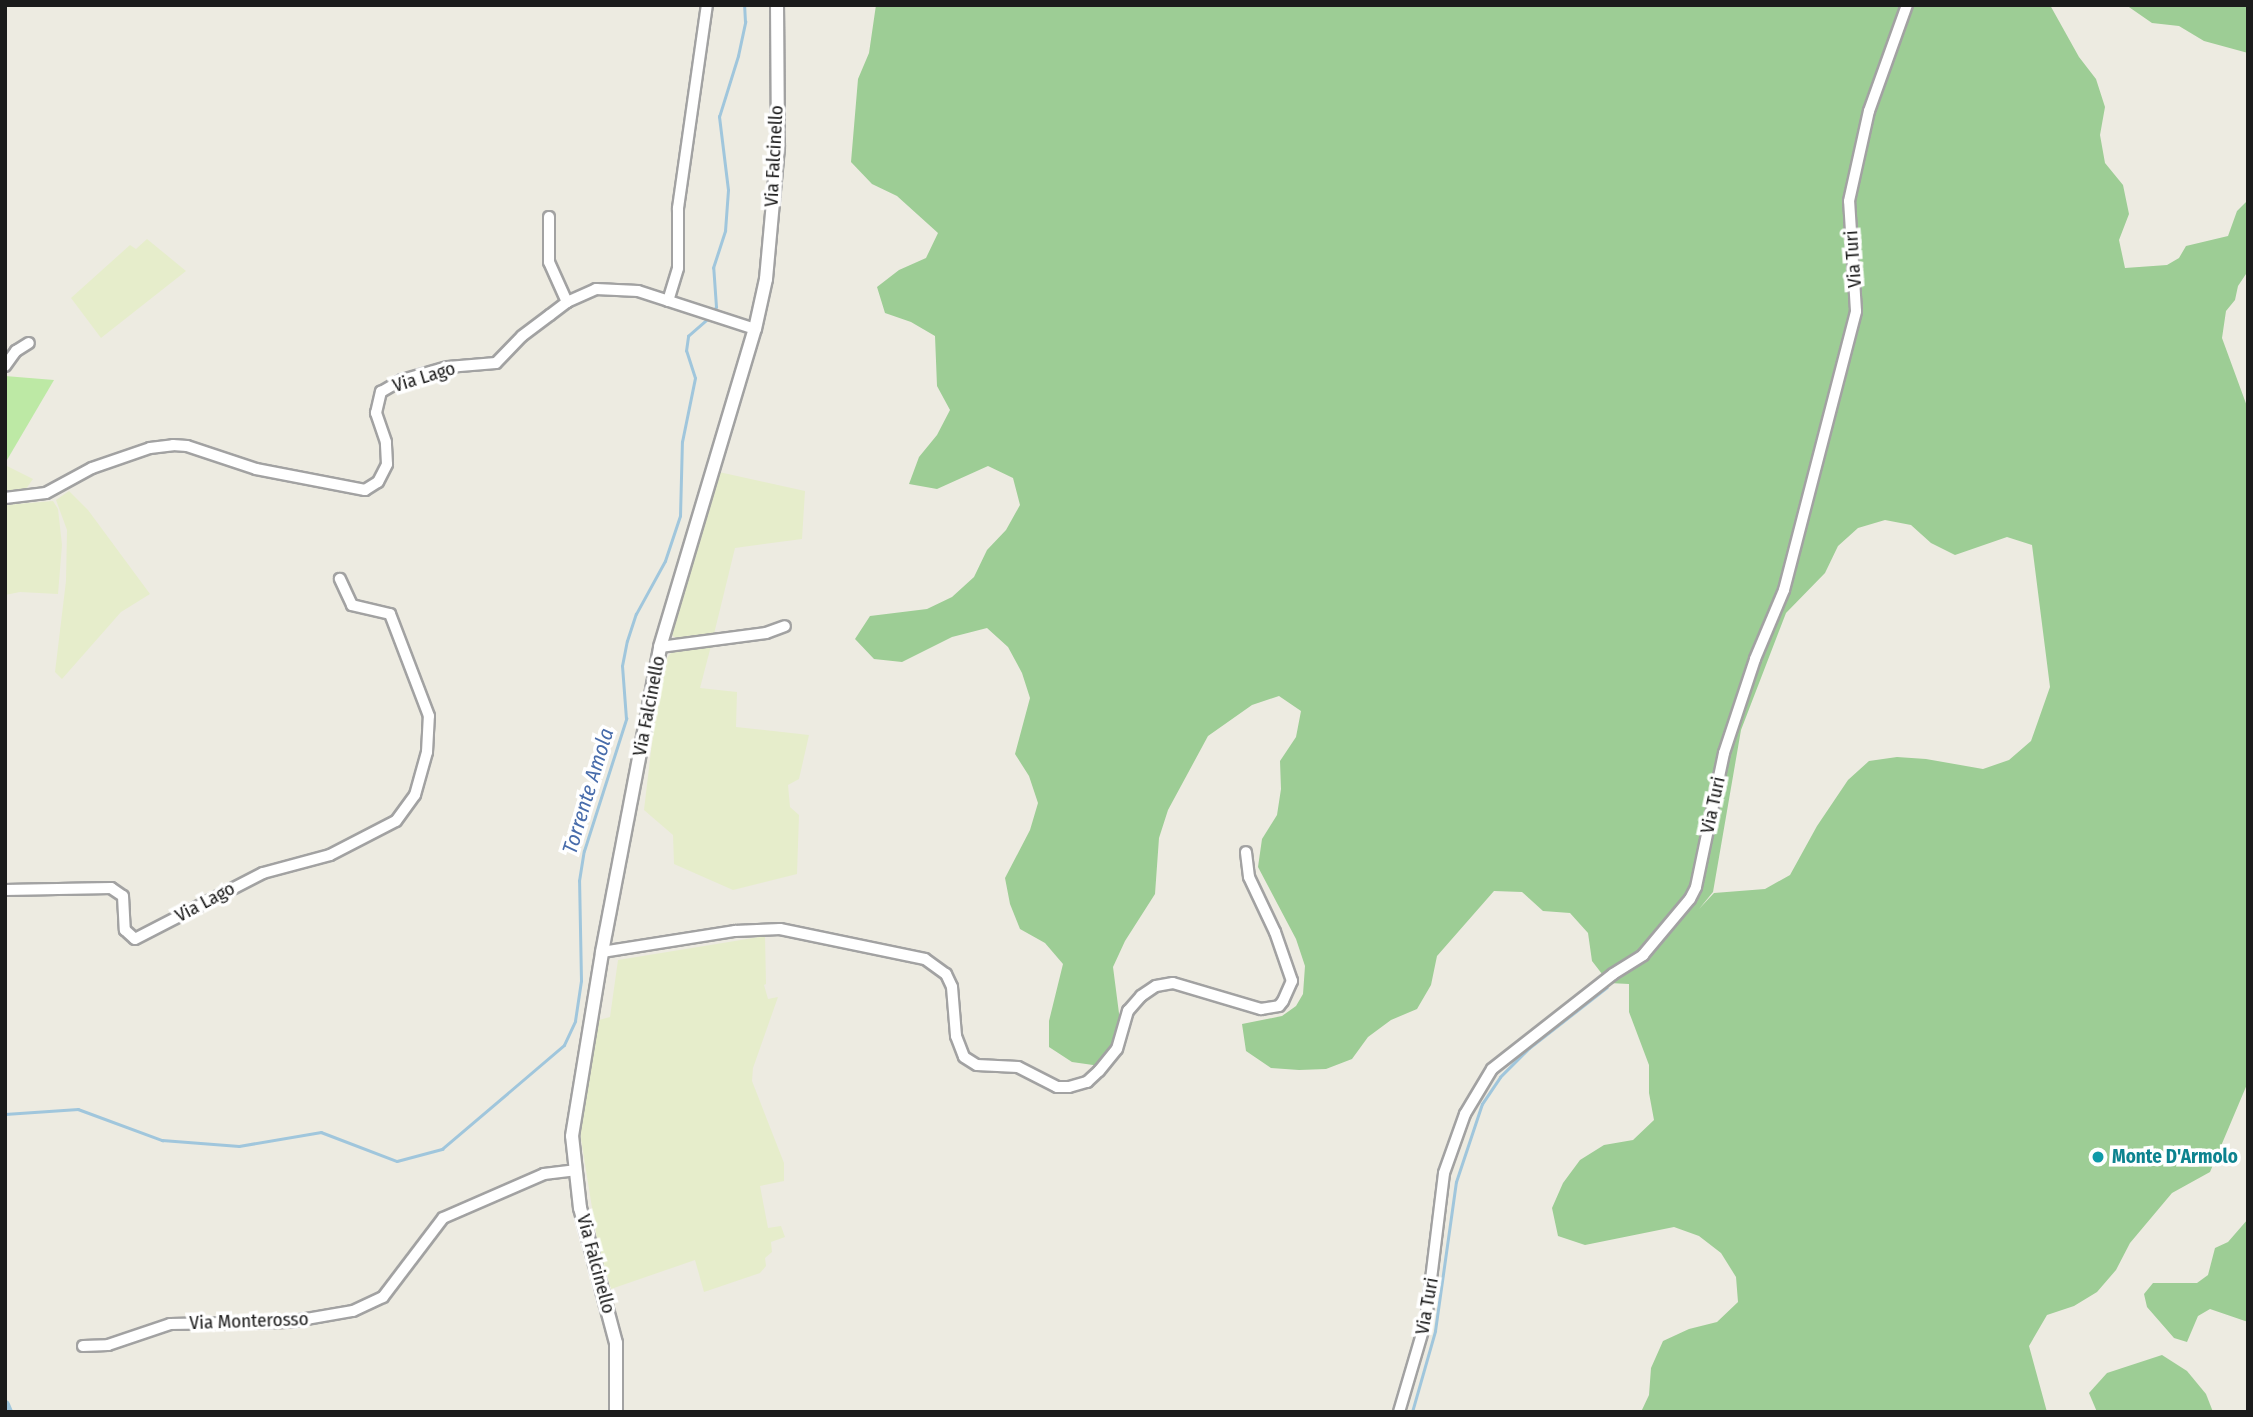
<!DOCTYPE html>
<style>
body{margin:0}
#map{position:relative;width:2253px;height:1417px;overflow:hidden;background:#edebe1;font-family:"Fira Sans Condensed",sans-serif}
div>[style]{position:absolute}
.farmland>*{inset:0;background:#e6edcb}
.grass>*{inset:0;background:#bde9a5}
.forest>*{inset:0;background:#9dcd95}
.stream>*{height:2.5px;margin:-1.25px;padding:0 1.25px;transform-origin:1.25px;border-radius:1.25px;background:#a0c6dc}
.canal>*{height:10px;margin:-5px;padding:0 5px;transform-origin:5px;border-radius:5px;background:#a0c6dc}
.roads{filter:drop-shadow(2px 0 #a2a2a2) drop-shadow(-2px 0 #a2a2a2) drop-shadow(0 2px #a2a2a2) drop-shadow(0 -2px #a2a2a2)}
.minor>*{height:10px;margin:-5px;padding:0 5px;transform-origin:5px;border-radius:5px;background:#fff}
.tertiary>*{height:12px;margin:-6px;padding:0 6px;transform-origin:6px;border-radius:6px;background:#fff}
.dots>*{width:19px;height:19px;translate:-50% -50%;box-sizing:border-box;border:4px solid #fff;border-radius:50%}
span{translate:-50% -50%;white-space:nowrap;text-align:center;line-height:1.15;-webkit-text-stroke:7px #fff;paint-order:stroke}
.street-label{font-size:19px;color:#1b1b1b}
.culture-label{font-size:19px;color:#0d838f;font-weight:700}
.left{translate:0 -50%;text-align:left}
.water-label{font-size:21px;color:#486cab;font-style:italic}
.frame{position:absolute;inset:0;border:7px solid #1b1b1b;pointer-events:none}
</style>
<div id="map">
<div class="farmland">
<i style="clip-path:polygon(147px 239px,186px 271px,101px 338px,71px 298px,130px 245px,136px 249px)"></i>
<i style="clip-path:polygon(5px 465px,33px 479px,21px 496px,5px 494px)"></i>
<i style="clip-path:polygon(719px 472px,805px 491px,802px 539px,735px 548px,714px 634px,677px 639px,669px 633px)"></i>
<i style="clip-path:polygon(69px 491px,88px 510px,150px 594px,121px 612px,62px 679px,55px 672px,66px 581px,67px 530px,56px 500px)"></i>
<i style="clip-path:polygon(53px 501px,58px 509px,62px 545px,58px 594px,20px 592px,5px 595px,5px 505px)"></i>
<i style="clip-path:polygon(712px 642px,700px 688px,737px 692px,736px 727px,809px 735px,799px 779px,788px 785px,790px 807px,799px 815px,797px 874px,733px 890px,674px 864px,673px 835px,644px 810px,660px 675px,667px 658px,674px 649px)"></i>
<i style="clip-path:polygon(765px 936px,766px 984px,764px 985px,768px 999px,778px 997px,753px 1068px,752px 1081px,784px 1163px,784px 1181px,760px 1186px,768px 1228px,781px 1226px,785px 1237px,771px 1242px,772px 1252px,765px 1258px,766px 1266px,760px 1273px,704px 1292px,695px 1260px,611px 1289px,599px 1251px,580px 1133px,599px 1020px,610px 1017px,618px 960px)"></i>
</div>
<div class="grass">
<i style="clip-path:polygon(5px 376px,54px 380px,7px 460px,5px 459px)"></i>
</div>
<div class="forest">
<i style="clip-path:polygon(evenodd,876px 5px,2050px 5px,2079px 57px,2096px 79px,2105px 107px,2100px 135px,2105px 163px,2123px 185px,2129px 214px,2119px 240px,2125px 268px,2167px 265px,2179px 258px,2186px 246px,2228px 236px,2237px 211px,2248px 200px,2248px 271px,2238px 286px,2235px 300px,2226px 311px,2222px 338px,2248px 409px,2248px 1082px,2210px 1172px,2172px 1193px,2130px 1243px,2116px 1270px,2097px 1292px,2074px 1306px,2047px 1315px,2029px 1346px,2047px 1412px,1641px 1412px,1649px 1395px,1651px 1368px,1663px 1341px,1689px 1329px,1717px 1322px,1738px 1302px,1736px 1277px,1721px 1253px,1699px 1236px,1674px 1227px,1585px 1245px,1558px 1236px,1552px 1208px,1563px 1183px,1580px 1160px,1604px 1145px,1633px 1140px,1654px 1120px,1649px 1093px,1649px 1065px,1629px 1012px,1629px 984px,1609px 983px,1592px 961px,1588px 933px,1570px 913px,1543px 911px,1522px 892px,1494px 891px,1437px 956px,1431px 985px,1417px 1009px,1391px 1020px,1368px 1037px,1352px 1059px,1326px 1069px,1299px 1070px,1271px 1068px,1246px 1051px,1242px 1024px,1282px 1016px,1296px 1006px,1303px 994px,1305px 966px,1296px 939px,1258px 867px,1262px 839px,1277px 815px,1281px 789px,1280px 761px,1296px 737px,1301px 711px,1279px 696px,1252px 705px,1208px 736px,1168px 810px,1159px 838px,1155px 894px,1125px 941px,1113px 967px,1120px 1021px,1113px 1047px,1100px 1066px,1072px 1062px,1049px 1047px,1049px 1021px,1063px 964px,1045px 943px,1020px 929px,1010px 904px,1005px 878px,1030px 830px,1038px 803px,1029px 776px,1015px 754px,1030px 698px,1022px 673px,1008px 647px,987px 628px,952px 637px,902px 662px,874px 659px,855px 639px,870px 616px,927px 609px,952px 597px,974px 577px,987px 550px,1006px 530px,1020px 505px,1013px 478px,988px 466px,937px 489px,909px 484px,919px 457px,937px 435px,950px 410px,937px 386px,935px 336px,911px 322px,885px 313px,877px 287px,899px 270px,926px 258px,938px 233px,897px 196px,872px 184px,851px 162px,858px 79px,869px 53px,876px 5px,1885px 520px,1911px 525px,1931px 543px,1955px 555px,2007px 537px,2032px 545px,2050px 687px,2031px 741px,2009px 760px,1983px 769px,1926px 759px,1897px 757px,1869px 761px,1848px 780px,1817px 826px,1790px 875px,1765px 889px,1714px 893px,1699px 909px,1713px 892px,1741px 730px,1786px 613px,1825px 573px,1838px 546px,1858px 528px,1885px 520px)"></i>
<i style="clip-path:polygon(2126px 5px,2248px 5px,2248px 53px,2204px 41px,2179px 26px,2152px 23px)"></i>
<i style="clip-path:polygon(2248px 1219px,2248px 1322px,2210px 1309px,2198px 1316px,2187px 1342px,2174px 1338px,2147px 1307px,2144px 1294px,2153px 1283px,2197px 1283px,2208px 1275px,2215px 1248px,2228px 1242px)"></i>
<i style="clip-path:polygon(2162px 1355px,2187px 1371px,2206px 1394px,2213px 1412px,2097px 1412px,2089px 1393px,2107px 1373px)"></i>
</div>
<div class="stream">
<i style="left:712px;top:313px;width:7px;rotate:-56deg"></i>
<i style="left:716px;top:307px;width:39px;rotate:-94deg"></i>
<i style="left:713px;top:268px;width:39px;rotate:-72deg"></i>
<i style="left:725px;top:231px;width:41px;rotate:-85.8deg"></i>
<i style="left:728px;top:190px;width:74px;rotate:-97deg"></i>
<i style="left:719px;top:117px;width:64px;rotate:-72.7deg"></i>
<i style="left:738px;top:56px;width:35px;rotate:-78deg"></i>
<i style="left:745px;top:22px;width:17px;rotate:-93deg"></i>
<i style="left:5px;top:1114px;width:73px;rotate:-3.9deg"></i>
<i style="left:78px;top:1109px;width:90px;rotate:20.3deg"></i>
<i style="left:162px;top:1140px;width:77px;rotate:4.5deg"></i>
<i style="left:239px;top:1146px;width:83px;rotate:-9.7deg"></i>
<i style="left:321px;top:1132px;width:81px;rotate:20.9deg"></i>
<i style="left:397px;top:1161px;width:47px;rotate:-14.9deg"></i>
<i style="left:442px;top:1149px;width:160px;rotate:-40.4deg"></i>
<i style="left:564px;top:1045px;width:26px;rotate:-65deg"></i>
<i style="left:575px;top:1021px;width:40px;rotate:-81.5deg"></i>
<i style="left:581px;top:981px;width:100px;rotate:-91.1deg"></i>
<i style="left:579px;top:881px;width:30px;rotate:-81deg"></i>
<i style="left:584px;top:851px;width:139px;rotate:-72.3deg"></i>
<i style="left:626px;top:719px;width:53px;rotate:-94.3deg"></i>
<i style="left:622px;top:666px;width:25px;rotate:-79deg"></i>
<i style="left:627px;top:641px;width:28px;rotate:-72deg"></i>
<i style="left:636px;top:614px;width:60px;rotate:-61.3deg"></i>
<i style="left:665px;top:561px;width:47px;rotate:-71.6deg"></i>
<i style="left:680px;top:516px;width:74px;rotate:-88.5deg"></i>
<i style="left:682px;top:442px;width:65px;rotate:-78.5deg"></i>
<i style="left:695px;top:378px;width:28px;rotate:-108deg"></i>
<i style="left:686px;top:351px;width:15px;rotate:-82deg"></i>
<i style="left:688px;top:336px;width:28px;rotate:-41deg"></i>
<i style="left:1412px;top:1412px;width:84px;rotate:-74.1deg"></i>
<i style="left:1435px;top:1331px;width:150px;rotate:-82deg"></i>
<i style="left:1456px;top:1182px;width:82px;rotate:-71.6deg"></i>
<i style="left:1482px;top:1104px;width:32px;rotate:-56deg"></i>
<i style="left:1500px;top:1077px;width:41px;rotate:-45deg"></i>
<i style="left:1529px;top:1048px;width:98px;rotate:-37.9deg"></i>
</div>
<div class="canal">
<i style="left:5px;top:1405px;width:8px;rotate:67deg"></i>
</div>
<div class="roads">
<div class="minor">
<i style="left:549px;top:217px;width:45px;rotate:90deg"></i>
<i style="left:549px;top:262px;width:44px;rotate:65.8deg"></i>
<i style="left:668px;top:301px;width:34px;rotate:-73deg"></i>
<i style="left:678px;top:268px;width:60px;rotate:-90deg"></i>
<i style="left:678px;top:208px;width:205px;rotate:-81.9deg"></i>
<i style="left:5px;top:366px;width:19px;rotate:-54deg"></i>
<i style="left:16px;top:351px;width:15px;rotate:-32deg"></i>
<i style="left:5px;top:498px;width:41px;rotate:-7deg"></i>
<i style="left:46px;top:493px;width:52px;rotate:-28.5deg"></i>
<i style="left:92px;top:468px;width:61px;rotate:-19deg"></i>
<i style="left:150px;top:448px;width:23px;rotate:-7deg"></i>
<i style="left:173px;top:445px;width:14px;rotate:4deg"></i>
<i style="left:187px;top:446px;width:73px;rotate:18.4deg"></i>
<i style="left:256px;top:469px;width:111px;rotate:10.9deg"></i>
<i style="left:365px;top:490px;width:15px;rotate:-32deg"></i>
<i style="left:378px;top:482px;width:20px;rotate:-63deg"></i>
<i style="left:387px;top:464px;width:22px;rotate:-93deg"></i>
<i style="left:386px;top:442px;width:31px;rotate:-109deg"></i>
<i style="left:376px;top:413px;width:22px;rotate:-77deg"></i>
<i style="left:381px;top:392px;width:24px;rotate:-30deg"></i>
<i style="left:402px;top:380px;width:48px;rotate:-15.8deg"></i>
<i style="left:448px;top:367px;width:48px;rotate:-4.8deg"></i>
<i style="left:496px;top:363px;width:37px;rotate:-46deg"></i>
<i style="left:522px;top:336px;width:35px;rotate:-37deg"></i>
<i style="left:550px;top:315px;width:21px;rotate:-37deg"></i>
<i style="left:567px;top:302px;width:32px;rotate:-24deg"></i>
<i style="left:596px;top:289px;width:42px;rotate:2.7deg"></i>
<i style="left:638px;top:291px;width:123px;rotate:18deg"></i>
<i style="left:660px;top:647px;width:107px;rotate:-7.5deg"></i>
<i style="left:766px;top:633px;width:20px;rotate:-20deg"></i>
<i style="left:5px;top:890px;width:106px;rotate:-1.1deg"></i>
<i style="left:111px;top:888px;width:14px;rotate:34deg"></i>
<i style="left:123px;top:896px;width:34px;rotate:87deg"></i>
<i style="left:125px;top:930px;width:13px;rotate:42deg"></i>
<i style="left:135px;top:939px;width:144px;rotate:-27.3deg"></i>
<i style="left:263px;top:873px;width:69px;rotate:-15deg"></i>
<i style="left:330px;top:855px;width:74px;rotate:-27.3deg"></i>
<i style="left:396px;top:821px;width:32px;rotate:-54deg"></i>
<i style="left:415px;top:795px;width:45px;rotate:-74.4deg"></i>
<i style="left:427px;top:752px;width:36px;rotate:-87deg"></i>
<i style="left:429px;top:716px;width:109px;rotate:-110.9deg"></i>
<i style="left:390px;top:614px;width:39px;rotate:-167deg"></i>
<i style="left:352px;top:605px;width:29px;rotate:-115deg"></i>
<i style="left:602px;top:952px;width:135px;rotate:-9deg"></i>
<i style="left:735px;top:931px;width:45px;rotate:-2.5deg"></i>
<i style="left:780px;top:929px;width:148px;rotate:11.7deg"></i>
<i style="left:925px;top:959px;width:26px;rotate:36deg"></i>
<i style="left:946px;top:974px;width:14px;rotate:65deg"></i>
<i style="left:952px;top:987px;width:49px;rotate:85.3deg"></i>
<i style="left:956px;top:1036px;width:22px;rotate:69deg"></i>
<i style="left:964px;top:1057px;width:15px;rotate:32deg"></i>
<i style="left:977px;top:1065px;width:41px;rotate:2.8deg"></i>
<i style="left:1018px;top:1067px;width:44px;rotate:27.1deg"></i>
<i style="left:1057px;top:1087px;width:12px"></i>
<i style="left:1069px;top:1087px;width:19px;rotate:-16deg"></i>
<i style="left:1087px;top:1082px;width:16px;rotate:-43deg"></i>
<i style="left:1099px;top:1071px;width:28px;rotate:-51deg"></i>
<i style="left:1117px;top:1049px;width:40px;rotate:-74deg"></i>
<i style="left:1128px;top:1011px;width:20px;rotate:-49deg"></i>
<i style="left:1141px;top:996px;width:18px;rotate:-34deg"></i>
<i style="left:1156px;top:986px;width:17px;rotate:-10deg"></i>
<i style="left:1173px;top:983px;width:92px;rotate:16.5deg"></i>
<i style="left:1261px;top:1009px;width:18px;rotate:-9deg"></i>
<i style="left:1279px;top:1006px;width:6px;rotate:-51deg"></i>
<i style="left:1283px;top:1001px;width:22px;rotate:-66deg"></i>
<i style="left:1292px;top:981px;width:52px;rotate:-109.1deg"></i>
<i style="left:1275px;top:932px;width:61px;rotate:-115.3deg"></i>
<i style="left:1249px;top:877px;width:25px;rotate:-97deg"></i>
<i style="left:83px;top:1346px;width:25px;rotate:-2deg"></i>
<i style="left:108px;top:1345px;width:65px;rotate:-18.7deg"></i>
<i style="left:170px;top:1324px;width:119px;rotate:-1deg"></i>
<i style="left:289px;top:1322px;width:65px;rotate:-9.8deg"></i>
<i style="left:353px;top:1311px;width:33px;rotate:-25deg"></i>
<i style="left:383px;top:1297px;width:99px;rotate:-52.8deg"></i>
<i style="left:443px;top:1218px;width:110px;rotate:-23.5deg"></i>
<i style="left:544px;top:1174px;width:31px;rotate:-7deg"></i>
<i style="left:1399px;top:1412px;width:96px;rotate:-73.6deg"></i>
<i style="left:1426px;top:1320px;width:148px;rotate:-83deg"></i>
<i style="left:1444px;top:1173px;width:63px;rotate:-70.4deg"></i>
<i style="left:1465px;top:1114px;width:52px;rotate:-59deg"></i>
<i style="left:1492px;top:1069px;width:154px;rotate:-38.1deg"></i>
<i style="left:1613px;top:974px;width:36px;rotate:-32deg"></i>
<i style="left:1643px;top:955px;width:73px;rotate:-50deg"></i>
<i style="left:1690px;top:899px;width:13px;rotate:-63deg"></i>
<i style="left:1696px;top:887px;width:137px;rotate:-78.2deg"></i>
<i style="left:1724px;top:753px;width:99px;rotate:-71.7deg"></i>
<i style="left:1755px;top:659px;width:75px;rotate:-67.2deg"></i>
<i style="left:1784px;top:590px;width:288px;rotate:-75.5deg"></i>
<i style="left:1856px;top:311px;width:110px;rotate:-93.6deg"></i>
<i style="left:1849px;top:201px;width:92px;rotate:-77.5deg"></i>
<i style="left:1869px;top:111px;width:113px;rotate:-70.3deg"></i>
</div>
<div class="tertiary">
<i style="left:616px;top:1412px;width:69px;rotate:-90deg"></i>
<i style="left:616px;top:1343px;width:140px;rotate:-104.9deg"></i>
<i style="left:580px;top:1208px;width:72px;rotate:-96.3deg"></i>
<i style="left:572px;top:1136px;width:186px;rotate:-80.7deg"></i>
<i style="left:602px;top:952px;width:310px;rotate:-79.2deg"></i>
<i style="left:660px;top:647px;width:332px;rotate:-73.4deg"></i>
<i style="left:755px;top:329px;width:51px;rotate:-77.6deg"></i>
<i style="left:766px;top:279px;width:134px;rotate:-84.8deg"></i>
<i style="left:778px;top:146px;width:141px;rotate:-90.4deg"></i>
</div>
</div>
<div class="dots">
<i style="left:2098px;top:1157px;background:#0f9aa8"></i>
</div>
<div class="street-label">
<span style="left:774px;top:156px;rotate:-87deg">Via Falcinello</span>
<span style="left:1853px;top:259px;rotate:-94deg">Via Turi</span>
<span style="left:424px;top:377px;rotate:-17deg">Via Lago</span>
<span style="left:649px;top:706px;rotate:-79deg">Via Falcinello</span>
<span style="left:1713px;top:805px;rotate:-78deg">Via Turi</span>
<span style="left:205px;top:902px;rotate:-28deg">Via Lago</span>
<span style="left:596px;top:1264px;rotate:75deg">Via Falcinello</span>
<span style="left:1427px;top:1306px;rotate:-80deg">Via Turi</span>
<span style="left:249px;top:1321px;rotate:-2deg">Via Monterosso</span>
</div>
<div class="culture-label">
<span class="left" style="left:2112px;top:1157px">Monte D'Armolo</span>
</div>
<div class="water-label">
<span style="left:588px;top:791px;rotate:-73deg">Torrente Amola</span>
</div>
<div class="frame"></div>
</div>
